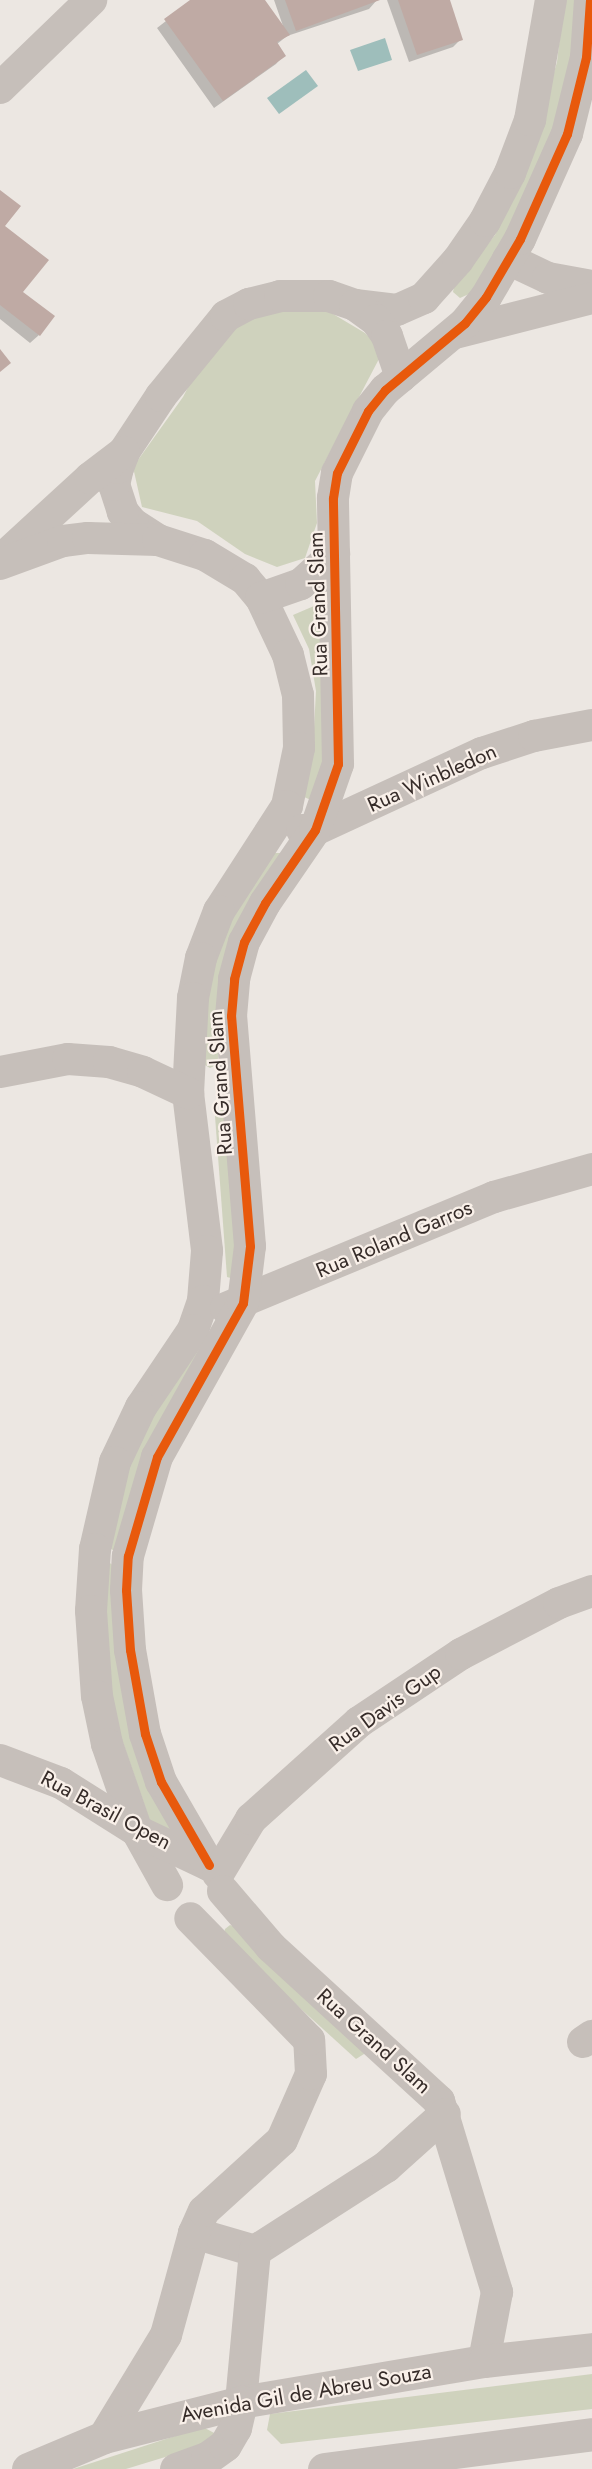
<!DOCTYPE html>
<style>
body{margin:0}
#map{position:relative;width:592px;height:2469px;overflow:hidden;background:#ece7e2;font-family:Jost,sans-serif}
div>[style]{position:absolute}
.green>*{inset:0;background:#cfd2bd}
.water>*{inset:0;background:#9ebebb}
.shadow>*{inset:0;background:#0003}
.building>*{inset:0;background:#bfaaa4}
.minor>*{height:32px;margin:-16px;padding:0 16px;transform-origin:16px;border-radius:16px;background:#c6bfba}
.tertiary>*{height:33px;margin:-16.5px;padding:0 16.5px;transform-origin:16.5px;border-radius:16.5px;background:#c6bfba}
.cycleway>*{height:9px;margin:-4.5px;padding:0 4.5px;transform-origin:4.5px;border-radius:4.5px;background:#e8590c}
span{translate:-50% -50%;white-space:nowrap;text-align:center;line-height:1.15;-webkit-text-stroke:4.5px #f9f0e9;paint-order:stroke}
.street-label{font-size:21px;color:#362c29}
</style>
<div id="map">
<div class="green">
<i style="clip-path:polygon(564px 0,578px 0,568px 83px,554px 135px,505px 244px,469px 294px,460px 298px,453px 292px,454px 287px,495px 235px,526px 168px,557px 62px)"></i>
<i style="clip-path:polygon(318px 305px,365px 333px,377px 345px,380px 357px,315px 481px,317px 523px,305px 558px,277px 567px,245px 554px,197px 521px,142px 507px,133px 467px,183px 397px,211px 343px,251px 314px)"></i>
<i style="clip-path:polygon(314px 606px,325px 651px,327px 775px,313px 801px,302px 796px,313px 747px,316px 691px,309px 649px,293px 615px)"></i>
<i style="clip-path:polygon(272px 853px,280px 853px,284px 860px,222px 991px,218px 1064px,210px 1068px,203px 1064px,206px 994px,217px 937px)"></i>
<i style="clip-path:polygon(222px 1109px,229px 1111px,241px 1274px,234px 1279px,227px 1277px,215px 1116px)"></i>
<i style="clip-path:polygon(202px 1345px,116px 1552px,108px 1547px,135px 1440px)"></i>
<i style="clip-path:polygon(107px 1561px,114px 1566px,172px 1830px,158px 1845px,116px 1722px,108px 1682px,100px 1565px)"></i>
<i style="clip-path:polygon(230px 1925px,238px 1928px,365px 2049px,364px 2054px,356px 2059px,223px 1938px,225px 1929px)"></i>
<i style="clip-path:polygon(592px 2374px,592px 2409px,281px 2444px,267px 2430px,270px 2414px)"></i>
<i style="clip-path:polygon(203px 2427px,216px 2434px,198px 2447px,126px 2469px,73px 2469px)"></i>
</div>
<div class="water">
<i style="clip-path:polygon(385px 38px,392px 60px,358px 71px,350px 50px)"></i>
<i style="clip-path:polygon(306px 70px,318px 86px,279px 114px,267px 98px)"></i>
</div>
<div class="shadow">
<i style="clip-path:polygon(193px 0,263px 0,283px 26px,274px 0,377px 0,369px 9px,287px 36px,277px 44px,284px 55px,276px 64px,214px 108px,157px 28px)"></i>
<i style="clip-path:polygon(387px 0,449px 0,461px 39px,453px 47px,409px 62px)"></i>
<i style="clip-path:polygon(0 192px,3px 226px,21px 293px,39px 335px,30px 343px,0 319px)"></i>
</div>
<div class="building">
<i style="clip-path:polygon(190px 0,265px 0,290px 35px,277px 42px,286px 56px,223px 101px,164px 19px)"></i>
<i style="clip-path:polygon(285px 0,380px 0,296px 31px)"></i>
<i style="clip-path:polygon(398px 0,450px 0,463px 40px,417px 55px)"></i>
<i style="clip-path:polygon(0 190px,21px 206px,5px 226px,49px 260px,23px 292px,55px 316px,40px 336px,0 305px)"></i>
<i style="clip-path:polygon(0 349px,11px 363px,0 372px)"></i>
</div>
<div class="minor">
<i style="left:0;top:88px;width:127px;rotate:-44deg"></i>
<i style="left:508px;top:259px;width:44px;rotate:25.4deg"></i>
<i style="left:548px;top:278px;width:45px;rotate:10.3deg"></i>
<i style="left:355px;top:305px;width:42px;rotate:6.8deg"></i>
<i style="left:397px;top:310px;width:30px;rotate:-24deg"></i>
<i style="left:424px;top:298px;width:51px;rotate:-48.2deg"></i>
<i style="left:458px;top:260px;width:47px;rotate:-55.3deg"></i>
<i style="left:485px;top:221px;width:54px;rotate:-62.5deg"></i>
<i style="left:510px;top:173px;width:57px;rotate:-69.3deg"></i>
<i style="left:530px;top:120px;width:122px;rotate:-80.1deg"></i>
<i style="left:455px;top:333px;width:141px;rotate:-14.3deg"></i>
<i style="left:158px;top:540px;width:30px;rotate:-147deg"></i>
<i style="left:133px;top:524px;width:16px;rotate:-130deg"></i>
<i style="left:123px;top:512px;width:28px;rotate:-108deg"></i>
<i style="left:114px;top:485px;width:17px;rotate:-77deg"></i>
<i style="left:118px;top:468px;width:17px;rotate:-69deg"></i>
<i style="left:124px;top:452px;width:67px;rotate:-56.5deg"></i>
<i style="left:161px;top:396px;width:103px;rotate:-50.9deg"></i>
<i style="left:226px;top:316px;width:26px;rotate:-28deg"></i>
<i style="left:249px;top:304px;width:32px;rotate:-14deg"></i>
<i style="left:280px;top:296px;width:49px"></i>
<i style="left:329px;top:296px;width:28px;rotate:19deg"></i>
<i style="left:355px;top:305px;width:26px;rotate:36deg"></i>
<i style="left:376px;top:320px;width:19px;rotate:55deg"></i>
<i style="left:387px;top:336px;width:43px;rotate:71.1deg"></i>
<i style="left:5px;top:556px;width:115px;rotate:-42.5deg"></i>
<i style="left:90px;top:478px;width:43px;rotate:-37.4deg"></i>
<i style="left:0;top:564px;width:67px;rotate:-20.1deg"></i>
<i style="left:63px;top:541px;width:25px;rotate:-7deg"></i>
<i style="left:88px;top:538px;width:70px;rotate:1.6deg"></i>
<i style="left:158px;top:540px;width:49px;rotate:17.7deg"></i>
<i style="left:205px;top:555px;width:47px;rotate:31deg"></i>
<i style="left:245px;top:579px;width:25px;rotate:50deg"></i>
<i style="left:261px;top:598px;width:63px;rotate:64.7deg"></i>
<i style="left:288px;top:655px;width:41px;rotate:76deg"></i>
<i style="left:298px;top:695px;width:53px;rotate:88.9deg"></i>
<i style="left:299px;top:748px;width:59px;rotate:101.7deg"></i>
<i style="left:287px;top:806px;width:125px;rotate:122.9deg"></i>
<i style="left:219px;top:911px;width:50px;rotate:111deg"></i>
<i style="left:201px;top:958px;width:41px;rotate:101.3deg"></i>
<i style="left:193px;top:998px;width:95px;rotate:93deg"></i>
<i style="left:188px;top:1093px;width:159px;rotate:83.1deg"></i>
<i style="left:207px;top:1251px;width:50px;rotate:94.6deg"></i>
<i style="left:203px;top:1301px;width:31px;rotate:109deg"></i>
<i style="left:193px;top:1330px;width:93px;rotate:124deg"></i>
<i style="left:141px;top:1407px;width:61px;rotate:115.3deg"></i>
<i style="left:115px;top:1462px;width:89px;rotate:102.9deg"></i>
<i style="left:95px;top:1549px;width:62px;rotate:93.7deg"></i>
<i style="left:91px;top:1611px;width:85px;rotate:86deg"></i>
<i style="left:97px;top:1696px;width:49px;rotate:78.2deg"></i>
<i style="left:107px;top:1744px;width:92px;rotate:71deg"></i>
<i style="left:137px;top:1831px;width:62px;rotate:60.9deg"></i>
<i style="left:261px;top:598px;width:42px;rotate:-19.3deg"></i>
<i style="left:301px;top:584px;width:45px;rotate:-42.3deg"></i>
<i style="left:302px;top:830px;width:13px"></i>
<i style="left:315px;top:830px;width:184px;rotate:-24.8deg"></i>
<i style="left:482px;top:753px;width:55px;rotate:-18.1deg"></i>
<i style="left:534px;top:736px;width:59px;rotate:-10.7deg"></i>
<i style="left:0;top:1072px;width:69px;rotate:-10.8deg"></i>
<i style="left:68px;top:1059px;width:41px;rotate:4.2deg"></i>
<i style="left:109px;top:1062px;width:35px;rotate:16deg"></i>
<i style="left:143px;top:1072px;width:50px;rotate:25deg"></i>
<i style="left:226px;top:1308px;width:290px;rotate:-22.5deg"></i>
<i style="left:494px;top:1197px;width:102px;rotate:-15.9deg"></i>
<i style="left:0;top:1760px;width:65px;rotate:20.7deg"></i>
<i style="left:61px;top:1783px;width:90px;rotate:32.3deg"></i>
<i style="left:137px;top:1831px;width:80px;rotate:25.3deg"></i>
<i style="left:209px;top:1865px;width:96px;rotate:-120deg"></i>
<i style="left:161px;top:1782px;width:51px;rotate:-108.4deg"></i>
<i style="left:145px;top:1734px;width:85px;rotate:-100.1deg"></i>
<i style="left:130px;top:1650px;width:60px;rotate:-93.8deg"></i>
<i style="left:126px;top:1590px;width:34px;rotate:-87deg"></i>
<i style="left:128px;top:1556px;width:103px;rotate:-73.7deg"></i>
<i style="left:157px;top:1457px;width:176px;rotate:-60.8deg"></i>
<i style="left:243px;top:1303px;width:57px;rotate:-83deg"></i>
<i style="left:250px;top:1246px;width:231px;rotate:-94.7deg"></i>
<i style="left:231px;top:1016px;width:37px;rotate:-85deg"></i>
<i style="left:234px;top:979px;width:38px;rotate:-75deg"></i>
<i style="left:244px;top:942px;width:44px;rotate:-61.7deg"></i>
<i style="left:265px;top:903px;width:88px;rotate:-55.6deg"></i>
<i style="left:315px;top:830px;width:70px;rotate:-70.8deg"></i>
<i style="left:338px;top:764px;width:266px;rotate:-91.1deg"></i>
<i style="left:333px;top:498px;width:25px;rotate:-81deg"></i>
<i style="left:337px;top:473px;width:69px;rotate:-63.4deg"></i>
<i style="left:368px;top:411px;width:27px;rotate:-51deg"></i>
<i style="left:385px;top:390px;width:104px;rotate:-39.9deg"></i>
<i style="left:465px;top:323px;width:33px;rotate:-51deg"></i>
<i style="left:486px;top:297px;width:67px;rotate:-59.6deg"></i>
<i style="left:520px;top:239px;width:115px;rotate:-65.9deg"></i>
<i style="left:567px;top:134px;width:79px;rotate:-76.1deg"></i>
<i style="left:586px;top:57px;width:57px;rotate:-86deg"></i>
<i style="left:218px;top:1874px;width:64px;rotate:-59deg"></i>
<i style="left:251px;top:1819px;width:145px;rotate:-41.9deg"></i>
<i style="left:359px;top:1722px;width:123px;rotate:-33.7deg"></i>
<i style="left:461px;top:1654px;width:110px;rotate:-27.5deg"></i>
<i style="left:559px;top:1603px;width:35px;rotate:-20deg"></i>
<i style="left:223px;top:1891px;width:74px;rotate:49.4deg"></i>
<i style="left:271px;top:1947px;width:228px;rotate:42.5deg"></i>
<i style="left:439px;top:2101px;width:200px;rotate:73.1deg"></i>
<i style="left:497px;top:2292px;width:70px;rotate:100.7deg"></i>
<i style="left:583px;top:2042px;width:11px;rotate:-34deg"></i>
<i style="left:194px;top:2233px;width:64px;rotate:16.4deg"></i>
<i style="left:255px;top:2251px;width:156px;rotate:-32.7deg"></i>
<i style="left:386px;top:2167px;width:79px;rotate:-41.9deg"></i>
<i style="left:241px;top:2402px;width:152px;rotate:-84.7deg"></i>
<i style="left:104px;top:2437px;width:119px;rotate:-58.7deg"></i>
<i style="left:166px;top:2335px;width:106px;rotate:-74.6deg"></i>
<i style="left:194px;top:2233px;width:24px;rotate:-66deg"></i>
<i style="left:204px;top:2211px;width:105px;rotate:-42.3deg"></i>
<i style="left:282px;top:2140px;width:72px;rotate:-66.3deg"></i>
<i style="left:311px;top:2074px;width:34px;rotate:-93deg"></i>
<i style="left:309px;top:2040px;width:170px;rotate:-134.3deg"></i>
</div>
<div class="tertiary">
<i style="left:28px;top:2469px;width:82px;rotate:-22.8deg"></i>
<i style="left:104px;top:2437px;width:141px;rotate:-14.3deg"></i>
<i style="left:241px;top:2402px;width:246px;rotate:-9.6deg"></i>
<i style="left:484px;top:2361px;width:109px;rotate:-6.3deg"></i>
<i style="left:176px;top:2469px;width:33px;rotate:-20deg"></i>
<i style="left:207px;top:2458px;width:22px;rotate:-36deg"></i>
<i style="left:225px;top:2445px;width:20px;rotate:-60deg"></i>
<i style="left:235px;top:2428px;width:27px;rotate:-77deg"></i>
<i style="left:324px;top:2469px;width:270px;rotate:-7.4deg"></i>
</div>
<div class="cycleway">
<i style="left:209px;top:1865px;width:96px;rotate:-120deg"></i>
<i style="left:161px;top:1782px;width:51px;rotate:-108.4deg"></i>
<i style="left:145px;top:1734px;width:85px;rotate:-100.1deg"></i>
<i style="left:130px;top:1650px;width:60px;rotate:-93.8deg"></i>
<i style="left:126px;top:1590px;width:34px;rotate:-87deg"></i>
<i style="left:128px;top:1556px;width:103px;rotate:-73.7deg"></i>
<i style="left:157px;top:1457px;width:176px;rotate:-60.8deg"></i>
<i style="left:243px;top:1303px;width:57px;rotate:-83deg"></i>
<i style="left:250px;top:1246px;width:231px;rotate:-94.7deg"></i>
<i style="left:231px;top:1016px;width:37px;rotate:-85deg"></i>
<i style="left:234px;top:979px;width:38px;rotate:-75deg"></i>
<i style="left:244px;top:942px;width:44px;rotate:-61.7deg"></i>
<i style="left:265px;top:903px;width:88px;rotate:-55.6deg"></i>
<i style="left:315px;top:830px;width:70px;rotate:-70.8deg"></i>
<i style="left:338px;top:764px;width:266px;rotate:-91.1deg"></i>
<i style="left:333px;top:498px;width:25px;rotate:-81deg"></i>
<i style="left:337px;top:473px;width:69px;rotate:-63.4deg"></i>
<i style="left:368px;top:411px;width:27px;rotate:-51deg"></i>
<i style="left:385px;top:390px;width:104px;rotate:-39.9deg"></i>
<i style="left:465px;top:323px;width:33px;rotate:-51deg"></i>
<i style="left:486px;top:297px;width:67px;rotate:-59.6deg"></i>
<i style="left:520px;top:239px;width:115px;rotate:-65.9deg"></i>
<i style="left:567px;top:134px;width:79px;rotate:-76.1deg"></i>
<i style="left:586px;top:57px;width:57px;rotate:-86deg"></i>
</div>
<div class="street-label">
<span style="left:318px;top:604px;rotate:-92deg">Rua Grand Slam</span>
<span style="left:432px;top:778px;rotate:-24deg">Rua Winbledon</span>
<span style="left:220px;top:1083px;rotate:-94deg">Rua Grand Slam</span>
<span style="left:394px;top:1239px;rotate:-23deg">Rua Roland Garros</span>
<span style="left:385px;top:1708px;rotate:-36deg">Rua Davis Gup</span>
<span style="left:106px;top:1810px;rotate:28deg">Rua Brasil Open</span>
<span style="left:374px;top:2041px;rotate:42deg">Rua Grand Slam</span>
<span style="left:306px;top:2393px;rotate:-10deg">Avenida Gil de Abreu Souza</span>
</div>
</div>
